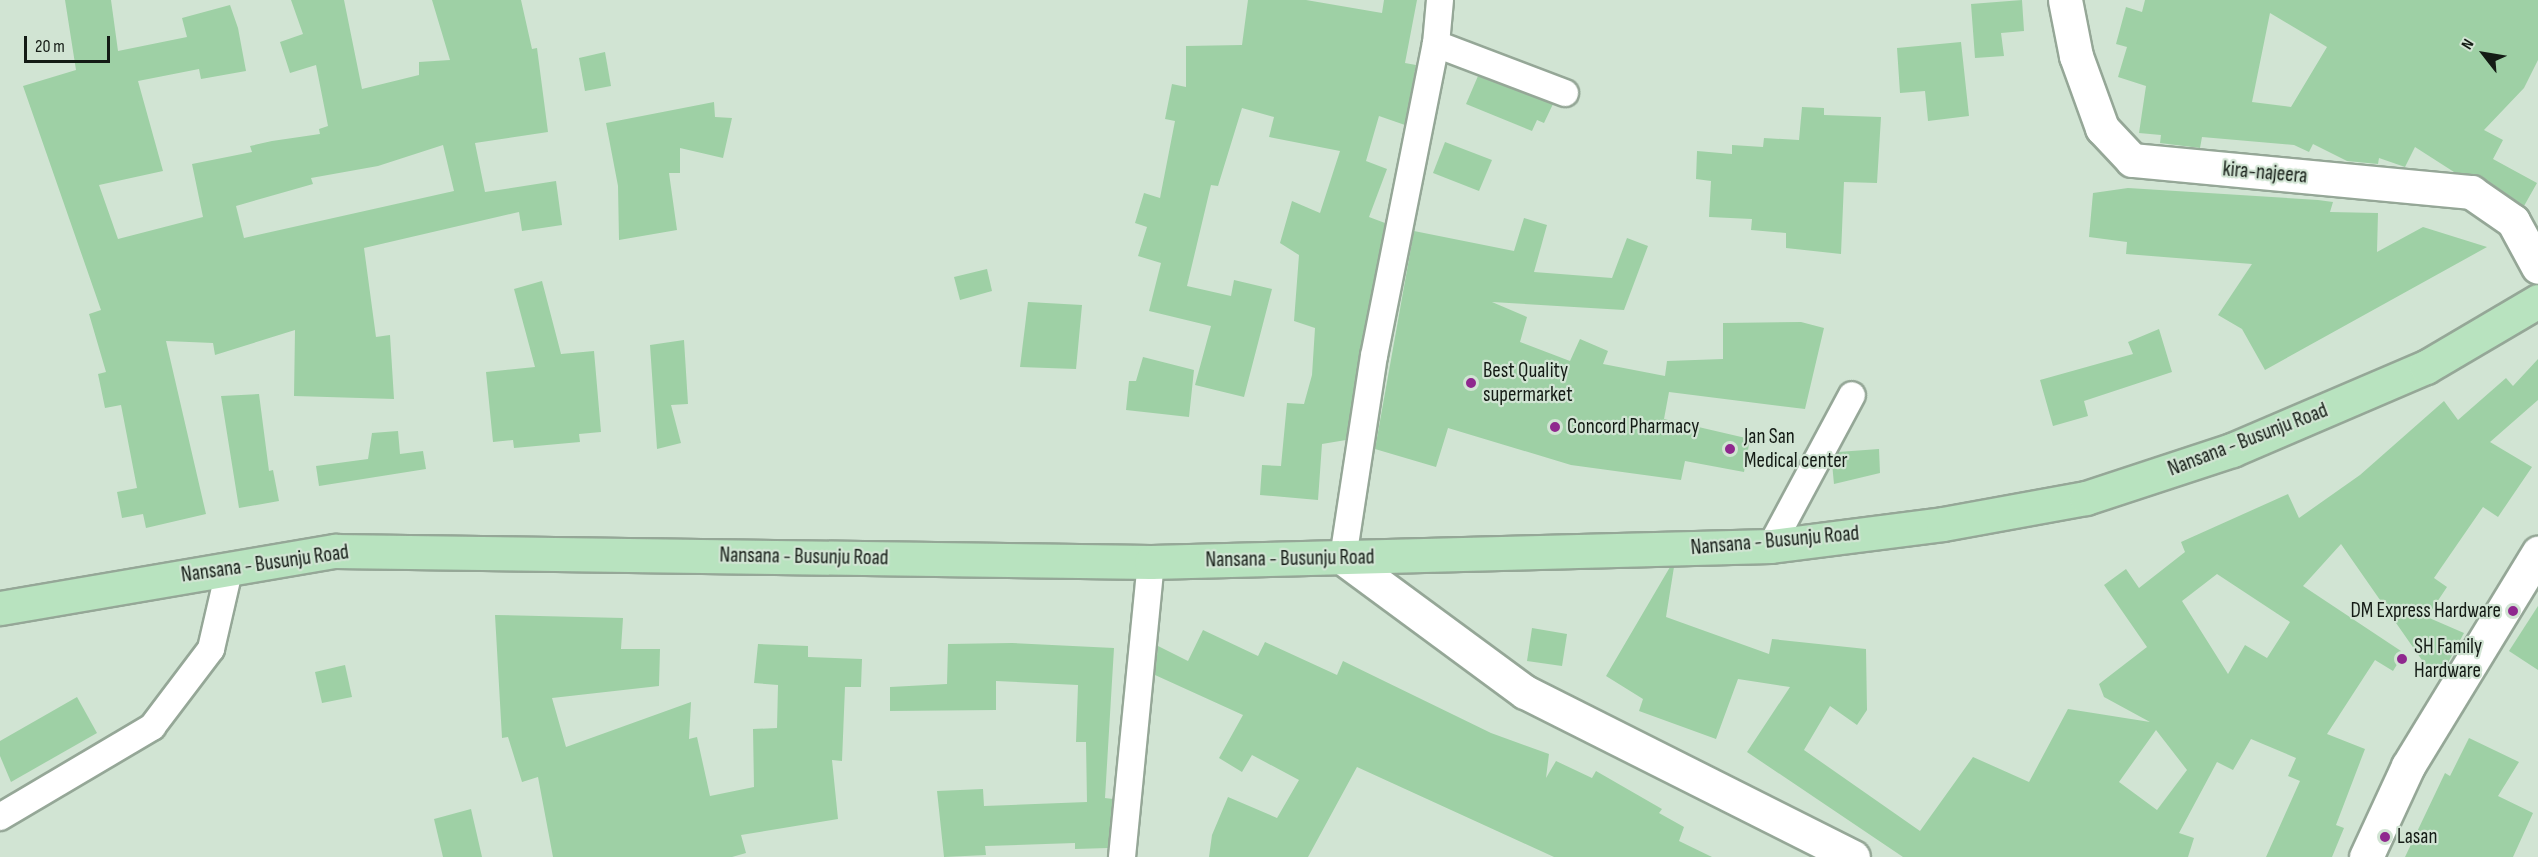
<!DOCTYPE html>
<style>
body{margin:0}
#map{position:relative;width:2538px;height:857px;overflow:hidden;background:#d1e4d3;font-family:"Sofia Sans Condensed",sans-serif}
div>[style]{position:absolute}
.building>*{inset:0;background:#9ed0a5}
.roads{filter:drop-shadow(2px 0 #95a797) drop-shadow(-2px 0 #95a797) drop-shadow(0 2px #95a797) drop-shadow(0 -2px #95a797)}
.street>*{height:26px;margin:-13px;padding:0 13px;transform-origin:13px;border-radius:13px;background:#fff}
.secondary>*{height:33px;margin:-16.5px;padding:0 16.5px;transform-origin:16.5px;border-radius:16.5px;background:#fff}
.primary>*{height:33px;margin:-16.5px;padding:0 16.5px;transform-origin:16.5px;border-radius:16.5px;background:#b8e3bf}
.dots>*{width:16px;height:16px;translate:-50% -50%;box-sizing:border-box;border:3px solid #d1e4d3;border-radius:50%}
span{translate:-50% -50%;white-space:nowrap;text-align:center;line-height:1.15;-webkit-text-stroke:4.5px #d1e4d3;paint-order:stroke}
.street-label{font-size:21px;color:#141b15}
.poi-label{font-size:21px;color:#141b15}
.left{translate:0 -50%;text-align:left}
.right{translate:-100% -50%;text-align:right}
.north{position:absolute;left:2454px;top:24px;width:60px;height:60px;-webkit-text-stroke:4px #d1e4d3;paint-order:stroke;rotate:301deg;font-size:16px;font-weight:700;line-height:24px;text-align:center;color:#141b15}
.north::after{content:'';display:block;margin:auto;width:21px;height:27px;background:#141b15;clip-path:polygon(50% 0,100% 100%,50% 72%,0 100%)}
.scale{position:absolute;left:24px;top:36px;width:86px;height:27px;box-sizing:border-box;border:3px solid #141b15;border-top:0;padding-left:8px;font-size:18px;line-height:21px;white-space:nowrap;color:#141b15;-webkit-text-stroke:4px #d1e4d3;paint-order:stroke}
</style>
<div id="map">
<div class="building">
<i style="clip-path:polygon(evenodd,65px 0,111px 0,118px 51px,187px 37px,182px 18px,230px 5px,238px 28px,246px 71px,201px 79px,199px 69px,138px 81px,163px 171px,99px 185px,118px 239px,203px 217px,192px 164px,252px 152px,250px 146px,272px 141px,320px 134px,319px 129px,328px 126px,316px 65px,290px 73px,280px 42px,303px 34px,291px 0,344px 0,362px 89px,419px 75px,419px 62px,450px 60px,432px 0,521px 0,532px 49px,537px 48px,548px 132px,475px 143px,485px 192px,556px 181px,562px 225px,522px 231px,519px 212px,364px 248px,376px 337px,390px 335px,394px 399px,294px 396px,295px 330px,215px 355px,213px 343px,166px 341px,206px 514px,146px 528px,143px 514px,122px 518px,117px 492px,137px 488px,121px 405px,105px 408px,98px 374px,106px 372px,89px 314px,101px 310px,23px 86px,76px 70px,65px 0,443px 145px,454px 191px,244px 238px,236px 206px,313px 184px,311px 178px,378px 166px,443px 145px)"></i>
<i style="clip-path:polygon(1248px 0,1306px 0,1382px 13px,1384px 0,1417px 0,1405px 63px,1416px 65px,1405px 125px,1379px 116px,1366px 161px,1387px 169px,1369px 217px,1385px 223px,1346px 440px,1322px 444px,1318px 500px,1260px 495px,1262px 465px,1281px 466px,1287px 403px,1304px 404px,1312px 375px,1315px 328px,1294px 321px,1299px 255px,1280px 243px,1292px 201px,1320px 213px,1340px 151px,1269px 137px,1274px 117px,1242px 108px,1218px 186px,1211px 185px,1187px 286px,1231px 296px,1234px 280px,1272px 289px,1244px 397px,1195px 385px,1211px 326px,1149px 311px,1161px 263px,1138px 256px,1147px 227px,1135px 223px,1144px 193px,1160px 198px,1175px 121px,1165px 119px,1172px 84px,1186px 87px,1186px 46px,1242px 45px)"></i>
<i style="clip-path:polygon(2022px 0,2024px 31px,2001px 33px,2004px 56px,1975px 58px,1971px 4px)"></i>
<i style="clip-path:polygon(evenodd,2145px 0,2538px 0,2538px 60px,2524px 88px,2484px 130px,2503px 140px,2493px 159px,2537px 183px,2524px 206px,2482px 177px,2454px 172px,2415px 147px,2405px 167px,2379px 158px,2378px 164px,2347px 161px,2313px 144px,2309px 152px,2294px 145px,2202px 137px,2200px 148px,2160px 143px,2161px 135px,2139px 133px,2146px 86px,2118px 77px,2127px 47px,2116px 44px,2126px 7px,2142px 12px,2145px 0,2270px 13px,2327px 47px,2291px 107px,2252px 102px,2270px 13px)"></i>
<i style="clip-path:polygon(1961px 42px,1969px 116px,1928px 121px,1925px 91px,1900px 93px,1897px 48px)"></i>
<i style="clip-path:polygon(605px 52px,611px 86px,585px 91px,579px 58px)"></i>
<i style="clip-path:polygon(1478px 76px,1553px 104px,1544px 123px,1537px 120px,1532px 131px,1466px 104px)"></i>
<i style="clip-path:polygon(714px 102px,715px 117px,732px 118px,723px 158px,680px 148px,680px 173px,669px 173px,677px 230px,619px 240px,618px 186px,606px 123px)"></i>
<i style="clip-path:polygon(1802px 107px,1824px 108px,1824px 115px,1881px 117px,1877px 183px,1844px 182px,1841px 254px,1786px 248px,1786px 233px,1751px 230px,1752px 219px,1709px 217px,1711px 181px,1696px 179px,1697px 151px,1732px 154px,1732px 145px,1763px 147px,1764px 138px,1799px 140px)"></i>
<i style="clip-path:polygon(1445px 142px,1492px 160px,1479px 191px,1433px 173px)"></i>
<i style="clip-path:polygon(2128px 188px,2318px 200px,2333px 202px,2330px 212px,2378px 213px,2377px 252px,2423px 227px,2487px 247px,2265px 370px,2242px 329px,2218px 315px,2252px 264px,2126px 254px,2127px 242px,2089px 237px,2093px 193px)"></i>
<i style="clip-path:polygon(1524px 218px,1547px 225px,1534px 272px,1612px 278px,1627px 238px,1648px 246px,1624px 310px,1492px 302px,1527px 317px,1520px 342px,1570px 361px,1580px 339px,1608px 351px,1603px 364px,1665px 376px,1667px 361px,1723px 359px,1723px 323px,1801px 322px,1824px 328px,1805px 409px,1669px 392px,1664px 419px,1750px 439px,1744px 472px,1685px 461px,1681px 480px,1571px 465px,1448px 428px,1436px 467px,1375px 449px,1414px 231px,1514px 251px)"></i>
<i style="clip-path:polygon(987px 269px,992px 291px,960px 300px,954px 277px)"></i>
<i style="clip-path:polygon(542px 281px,561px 354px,594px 351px,601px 432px,579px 434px,580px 442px,514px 448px,513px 440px,493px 442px,486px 372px,535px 367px,514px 289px)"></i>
<i style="clip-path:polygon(1028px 302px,1082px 305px,1076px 369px,1020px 367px)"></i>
<i style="clip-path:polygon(2159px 329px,2172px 372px,2084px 401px,2088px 416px,2053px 426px,2040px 380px,2133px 354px,2128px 342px)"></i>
<i style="clip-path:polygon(684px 340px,688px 404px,671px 405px,681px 443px,657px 449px,650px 345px)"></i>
<i style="clip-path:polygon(1143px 357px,1194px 370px,1189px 417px,1126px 410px,1129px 381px,1136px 381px)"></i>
<i style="clip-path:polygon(evenodd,2538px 359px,2538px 400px,2490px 442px,2532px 467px,2498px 517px,2483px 507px,2434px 578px,2447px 587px,2427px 617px,2464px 633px,2443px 672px,2436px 669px,2433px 676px,2341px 544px,2303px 586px,2404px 653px,2393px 671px,2375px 660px,2327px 734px,2365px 749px,2336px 825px,2344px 828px,2332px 857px,2266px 857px,2300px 781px,2288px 776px,2296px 758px,2251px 739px,2233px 770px,2217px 762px,2179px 833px,2194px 838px,2188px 857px,1903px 857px,1747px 752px,1790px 687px,1738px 679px,1716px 739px,1639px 711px,1643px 699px,1606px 676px,1670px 567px,1674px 567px,1666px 617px,1769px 654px,1772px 639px,1866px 649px,1867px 710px,1857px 725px,1830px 706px,1804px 750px,1920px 831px,1973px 757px,2029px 782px,2068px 709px,2150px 722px,2104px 697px,2099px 684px,2147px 647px,2104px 585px,2126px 569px,2139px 588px,2185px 552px,2181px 542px,2288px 494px,2299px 518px,2360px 475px,2444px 401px,2458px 420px,2506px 378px,2513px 386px,2538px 359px,2217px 574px,2290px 622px,2267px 658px,2245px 645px,2228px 674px,2182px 601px,2217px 574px,2538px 359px,2156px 730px,2187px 770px,2157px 810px,2119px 782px,2156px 730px)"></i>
<i style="clip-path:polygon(259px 394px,269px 471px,273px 470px,279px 501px,239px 508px,221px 396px)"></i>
<i style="clip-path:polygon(398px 431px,400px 454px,423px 451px,426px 469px,319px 486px,316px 466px,368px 459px,372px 433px)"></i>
<i style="clip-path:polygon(1879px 449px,1880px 473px,1834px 484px,1832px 463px,1838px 452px)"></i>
<i style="clip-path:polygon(2538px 606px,2538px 670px,2509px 651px)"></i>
<i style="clip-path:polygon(495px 615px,623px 618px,621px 649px,660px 649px,659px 686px,552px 698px,566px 747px,691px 702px,689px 739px,697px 737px,710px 796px,754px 787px,753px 729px,777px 728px,778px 685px,754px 683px,758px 644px,808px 646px,808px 657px,862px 659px,861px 687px,845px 687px,842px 761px,832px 760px,838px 819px,741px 835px,746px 853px,732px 857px,553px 857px,538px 777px,522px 782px,508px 737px,502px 738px)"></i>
<i style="clip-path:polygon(1532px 628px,1567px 634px,1562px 666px,1527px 661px)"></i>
<i style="clip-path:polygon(1203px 630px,1258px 656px,1265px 642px,1337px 675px,1343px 661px,1491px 733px,1549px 754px,1546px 778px,1556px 761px,1592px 778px,1596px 771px,1662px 809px,1659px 813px,1684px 827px,1679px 841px,1712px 857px,1554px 857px,1357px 767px,1308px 857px,1209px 857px,1212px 835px,1228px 797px,1277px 818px,1299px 780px,1252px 755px,1242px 772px,1219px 758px,1243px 715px,1155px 675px,1158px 646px,1188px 661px)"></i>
<i style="clip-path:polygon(1012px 643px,1114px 648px,1105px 798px,1113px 799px,1108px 848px,1075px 849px,1075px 843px,985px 846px,986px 855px,944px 857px,937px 791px,983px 789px,984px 806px,1087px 802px,1086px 742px,1076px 742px,1078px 685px,996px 681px,996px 710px,890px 711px,890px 687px,947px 684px,948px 644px)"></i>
<i style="clip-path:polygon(345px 665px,352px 697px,322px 703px,315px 672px)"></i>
<i style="clip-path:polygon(77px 697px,97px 733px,11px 782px,0 756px,0 741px)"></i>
<i style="clip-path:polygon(2469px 738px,2519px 762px,2498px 796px,2533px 813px,2513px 857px,2405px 857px,2445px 773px,2450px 776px)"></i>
<i style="clip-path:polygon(471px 809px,482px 857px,443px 857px,434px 819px)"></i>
</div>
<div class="roads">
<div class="street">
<i style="left:1436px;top:44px;width:138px;rotate:20.8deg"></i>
<i style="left:1771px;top:546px;width:171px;rotate:-61.8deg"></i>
<i style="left:1343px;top:558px;width:204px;rotate:-81.3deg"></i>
<i style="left:1374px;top:356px;width:318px;rotate:-78.8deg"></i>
<i style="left:1436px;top:44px;width:44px;rotate:-84.8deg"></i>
<i style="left:0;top:817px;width:177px;rotate:-30.6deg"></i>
<i style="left:152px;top:727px;width:98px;rotate:-52.9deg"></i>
<i style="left:211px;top:649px;width:84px;rotate:-77deg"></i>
<i style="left:1122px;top:857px;width:296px;rotate:-84.4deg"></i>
</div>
<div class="secondary">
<i style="left:2065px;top:0;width:57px;rotate:78.9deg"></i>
<i style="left:2076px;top:56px;width:77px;rotate:70.1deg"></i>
<i style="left:2102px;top:128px;width:44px;rotate:46.8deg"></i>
<i style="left:2132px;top:160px;width:341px;rotate:5.4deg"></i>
<i style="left:2471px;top:192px;width:51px;rotate:34.6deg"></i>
<i style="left:2513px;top:221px;width:52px;rotate:61.5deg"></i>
<i style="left:1343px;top:558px;width:226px;rotate:36.4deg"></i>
<i style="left:1525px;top:692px;width:367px;rotate:26.7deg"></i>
<i style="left:2366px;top:857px;width:100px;rotate:-65.2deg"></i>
<i style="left:2408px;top:766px;width:250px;rotate:-58.6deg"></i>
</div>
<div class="primary">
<i style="left:0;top:608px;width:340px;rotate:-9.7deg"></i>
<i style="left:335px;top:551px;width:816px;rotate:0.77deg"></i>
<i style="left:1151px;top:562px;width:620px;rotate:-1.48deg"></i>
<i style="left:1771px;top:546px;width:173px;rotate:-7.3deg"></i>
<i style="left:1943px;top:524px;width:145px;rotate:-10.3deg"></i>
<i style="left:2086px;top:498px;width:154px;rotate:-18.2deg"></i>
<i style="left:2232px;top:450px;width:211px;rotate:-23.2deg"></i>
<i style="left:2426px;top:367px;width:130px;rotate:-30.5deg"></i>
</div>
</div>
<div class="dots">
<i style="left:1471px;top:383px;background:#8f288e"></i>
<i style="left:1555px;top:427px;background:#8f288e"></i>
<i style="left:1730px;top:449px;background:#8f288e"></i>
<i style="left:2513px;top:611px;background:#8f288e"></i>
<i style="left:2402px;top:659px;background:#8f288e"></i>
<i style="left:2385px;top:837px;background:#8f288e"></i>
</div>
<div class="street-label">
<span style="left:2265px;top:173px;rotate:5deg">kira-najeera</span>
<span style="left:2248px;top:440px;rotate:-21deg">Nansana - Busunju Road</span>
<span style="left:1775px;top:541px;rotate:-5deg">Nansana - Busunju Road</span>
<span style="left:804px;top:557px;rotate:1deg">Nansana - Busunju Road</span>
<span style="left:1290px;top:559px;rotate:-1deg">Nansana - Busunju Road</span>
<span style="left:265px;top:564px;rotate:-8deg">Nansana - Busunju Road</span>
</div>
<div class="poi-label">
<span class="left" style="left:1483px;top:383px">Best Quality<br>supermarket</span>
<span class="left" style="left:1567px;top:427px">Concord Pharmacy</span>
<span class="left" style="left:1744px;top:449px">Jan San<br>Medical center</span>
<span class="right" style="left:2501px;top:611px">DM Express Hardware</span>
<span class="left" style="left:2414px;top:659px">SH Family<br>Hardware</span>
<span class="left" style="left:2397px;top:837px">Lasan</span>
</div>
<div class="north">N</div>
<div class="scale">20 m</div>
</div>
